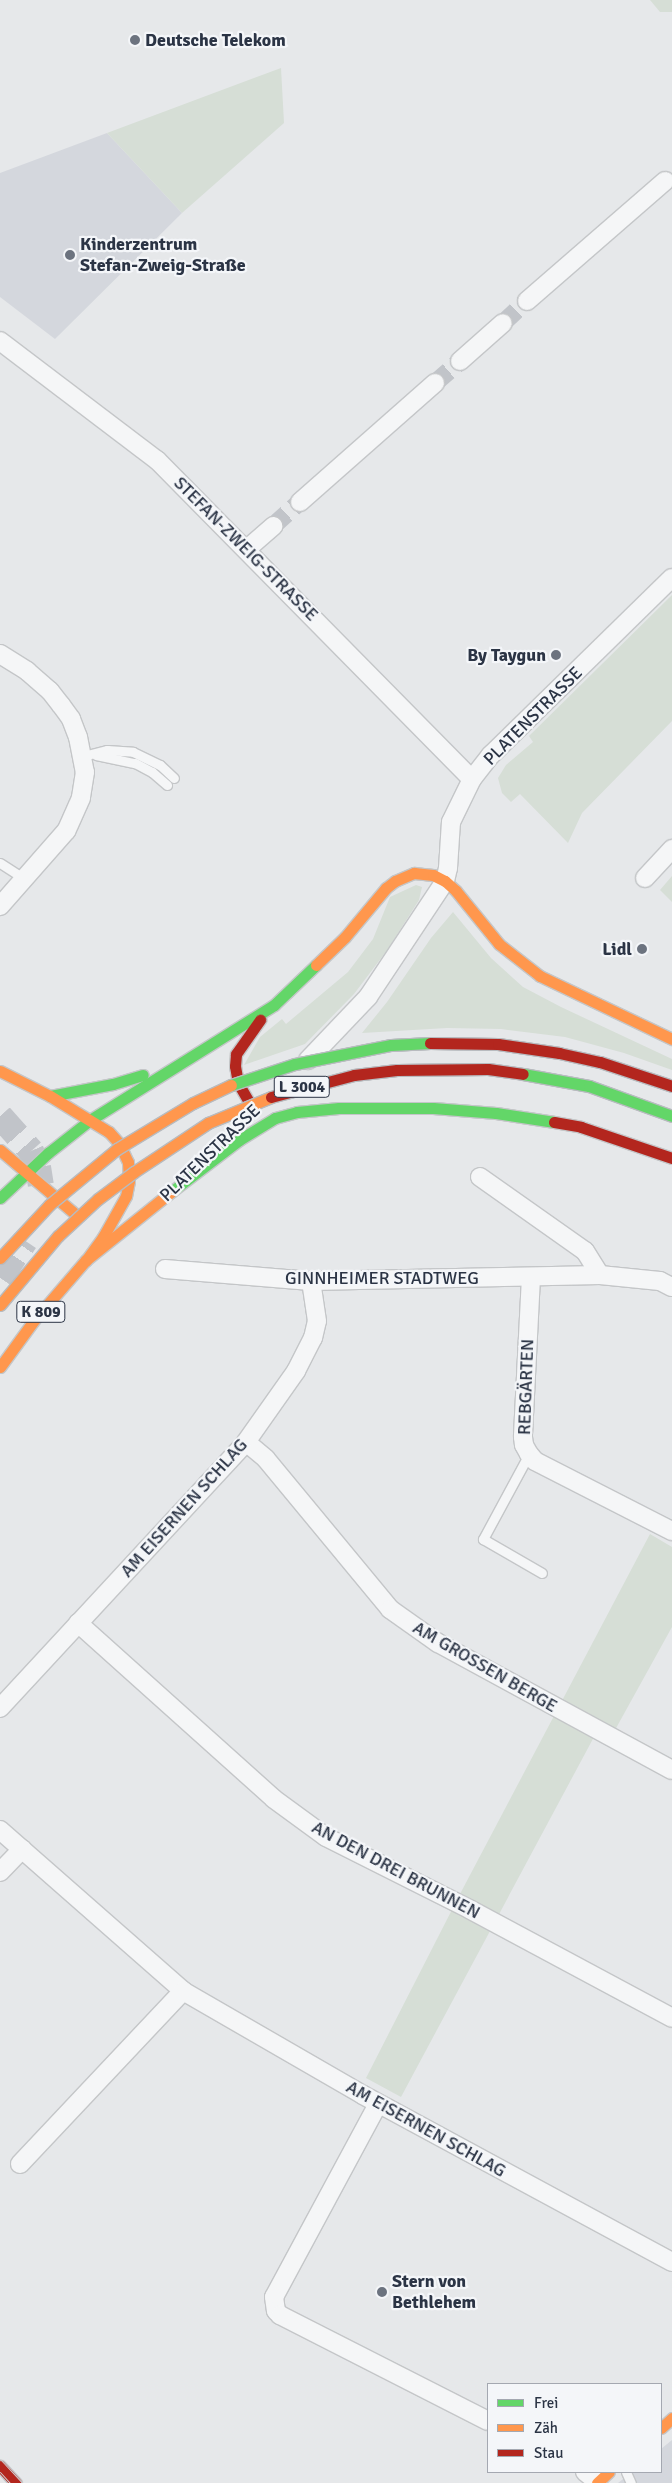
<!DOCTYPE html>
<meta charset="utf-8">
<style>
body{margin:0}
#map{position:relative;width:672px;height:2483px;overflow:hidden;background:#e6e8ea;font-family:Signika,sans-serif}
div>[style]{position:absolute}
.built>*{inset:0;background:#d4d7dd}
.green>*{inset:0;background:#d6ded6}
.street-tunnel>*{height:18px;margin-top:-9px;transform-origin:0;background:repeating-linear-gradient(90deg,#c1c4c9 0 18px,transparent 0 27px)}
.primary-tunnel>*{height:26px;margin-top:-13px;transform-origin:0;background:repeating-linear-gradient(90deg,#c1c4c9 0 26px,transparent 0 39px)}
.roads{filter:drop-shadow(1px 0 #c4c6c8) drop-shadow(-1px 0 #c4c6c8) drop-shadow(0 1px #c4c6c8) drop-shadow(0 -1px #c4c6c8)}
.lane>*{height:9px;margin:-4.5px;padding:0 4.5px;transform-origin:4.5px;border-radius:4.5px;background:#f5f6f7}
.street>*{height:18px;margin:-9px;padding:0 9px;transform-origin:9px;border-radius:9px;background:#f5f6f7}
.fast>*{height:11px;margin:-5.5px;padding:0 5.5px;transform-origin:5.5px;border-radius:5.5px;background:#63d668}
.slow>*{height:11px;margin:-5.5px;padding:0 5.5px;transform-origin:5.5px;border-radius:5.5px;background:#ff974d}
.jam>*{height:11px;margin:-5.5px;padding:0 5.5px;transform-origin:5.5px;border-radius:5.5px;background:#b3261e}
.tram>*{height:1px;margin:-0.5px;padding:0 0.5px;transform-origin:0.5px;border-radius:0.5px;background:#cecfd2}
.bridges{filter:drop-shadow(1px 0 #b8bbbf) drop-shadow(-1px 0 #b8bbbf) drop-shadow(0 1px #b8bbbf) drop-shadow(0 -1px #b8bbbf)}
.fast-bridge>*{height:11px;margin:-5.5px;padding:0 5.5px;transform-origin:5.5px;border-radius:5.5px;background:#63d668}
.slow-bridge>*{height:11px;margin:-5.5px;padding:0 5.5px;transform-origin:5.5px;border-radius:5.5px;background:#ff974d}
.jam-bridge>*{height:11px;margin:-5.5px;padding:0 5.5px;transform-origin:5.5px;border-radius:5.5px;background:#b3261e}
.dots>*{width:14px;height:14px;translate:-50% -50%;box-sizing:border-box;border:2px solid #f4f6f9;border-radius:50%}
span{translate:-50% -50%;white-space:nowrap;text-align:center;line-height:1.15;-webkit-text-stroke:4.5px #f4f6f9;paint-order:stroke}
.shield-label span{padding:1px 4px;background:#f4f6f9;border:1px solid;border-radius:4px;-webkit-text-stroke-width:0}
.shield-label{font-size:16px;color:#2b3445;font-weight:700}
.poi-label{font-size:18px;color:#2b3445;font-weight:700}
.left{translate:0 -50%;text-align:left}
.right{translate:-100% -50%;text-align:right}
.street-label{font-size:18px;color:#2b3445}
.legend{position:absolute;left:487px;top:2383px;width:175px;height:90px;box-sizing:border-box;background:#f4f6f9;border:1px solid #a4a8b1;margin:0;padding:6px 9px;list-style:none;font-size:15px;color:#2b3445}
.legend li{display:flex;align-items:center;gap:10px;height:25px}
.legend b{width:25px;border:1px solid #a4a8b1}
</style>
<div id="map">
<div class="built">
<i style="clip-path:polygon(107px 133px,182px 213px,55px 339px,0 297px,0 173px)"></i>
<i style="clip-path:polygon(672px 2440px,672px 2483px,618px 2483px,632px 2472px,661px 2472px,661px 2449px)"></i>
</div>
<div class="green">
<i style="clip-path:polygon(650px 0,672px 0,672px 12px,660px 12px)"></i>
<i style="clip-path:polygon(281px 68px,284px 123px,182px 213px,107px 133px)"></i>
<i style="clip-path:polygon(672px 595px,672px 721px,582px 813px,568px 843px,520px 794px,511px 802px,502px 793px,498px 778px,506px 765px,533px 742px,529px 736px)"></i>
<i style="clip-path:polygon(672px 876px,672px 902px,660px 890px)"></i>
<i style="clip-path:polygon(416px 885px,422px 887px,419px 900px,388px 949px,354px 994px,305px 1044px,244px 1065px,260px 1037px,282px 1019px,286px 1024px,348px 972px,373px 939px,390px 897px)"></i>
<i style="clip-path:polygon(453px 912px,491px 958px,523px 987px,561px 1007px,672px 1059px,672px 1070px,624px 1053px,565px 1037px,501px 1029px,447px 1028px,362px 1033px,387px 1002px,431px 938px)"></i>
<i style="clip-path:polygon(650px 1534px,672px 1547px,672px 1627px,615px 1730px,602px 1722px,401px 2097px,366px 2078px,460px 1894px)"></i>
</div>
<div class="street-tunnel">
<i style="left:503px;top:323px;width:33px;rotate:-43deg"></i>
<i style="left:435px;top:383px;width:33px;rotate:-41deg"></i>
<i style="left:273px;top:526px;width:36px;rotate:-42deg"></i>
</div>
<div class="primary-tunnel">
<i style="left:0;top:1116px;width:47px;rotate:48.5deg"></i>
<i style="left:31px;top:1151px;width:17px;rotate:66deg"></i>
<i style="left:38px;top:1167px;width:18px;rotate:81deg"></i>
<i style="left:0;top:1278px;width:45px;rotate:-56deg"></i>
</div>
<div class="roads">
<div class="lane">
<i style="left:96px;top:755px;width:40px;rotate:12deg"></i>
<i style="left:135px;top:763px;width:19px;rotate:28deg"></i>
<i style="left:152px;top:772px;width:20px;rotate:41deg"></i>
<i style="left:83px;top:756px;width:25px;rotate:-14deg"></i>
<i style="left:107px;top:750px;width:26px;rotate:4deg"></i>
<i style="left:133px;top:752px;width:30px;rotate:26deg"></i>
<i style="left:160px;top:765px;width:19px;rotate:43deg"></i>
<i style="left:0;top:863px;width:30px;rotate:33deg"></i>
<i style="left:529px;top:1454px;width:97px;rotate:118.4deg"></i>
<i style="left:483px;top:1539px;width:68px;rotate:30deg"></i>
<i style="left:626px;top:2472px;width:12px;rotate:66deg"></i>
</div>
<div class="street">
<i style="left:527px;top:301px;width:183px;rotate:-41deg"></i>
<i style="left:0;top:341px;width:197px;rotate:37.2deg"></i>
<i style="left:157px;top:460px;width:448px;rotate:45.4deg"></i>
<i style="left:460px;top:361px;width:57px;rotate:-41.5deg"></i>
<i style="left:300px;top:502px;width:180px;rotate:-41.4deg"></i>
<i style="left:247px;top:549px;width:35px;rotate:-41deg"></i>
<i style="left:0;top:654px;width:32px;rotate:32deg"></i>
<i style="left:27px;top:671px;width:30px;rotate:41deg"></i>
<i style="left:50px;top:691px;width:18px;rotate:52deg"></i>
<i style="left:61px;top:705px;width:17px;rotate:54deg"></i>
<i style="left:71px;top:719px;width:19px;rotate:69deg"></i>
<i style="left:78px;top:737px;width:36px;rotate:79deg"></i>
<i style="left:85px;top:772px;width:26px;rotate:99deg"></i>
<i style="left:81px;top:798px;width:36px;rotate:114deg"></i>
<i style="left:66px;top:831px;width:100px;rotate:131.3deg"></i>
<i style="left:645px;top:878px;width:40px;rotate:-47deg"></i>
<i style="left:308px;top:1060px;width:87px;rotate:-46.4deg"></i>
<i style="left:368px;top:997px;width:139px;rotate:-56.4deg"></i>
<i style="left:445px;top:881px;width:13px;rotate:-77deg"></i>
<i style="left:448px;top:868px;width:46px;rotate:-86.3deg"></i>
<i style="left:451px;top:822px;width:48px;rotate:-64deg"></i>
<i style="left:472px;top:779px;width:31px;rotate:-52deg"></i>
<i style="left:491px;top:755px;width:253px;rotate:-44.4deg"></i>
<i style="left:480px;top:1177px;width:128px;rotate:35.2deg"></i>
<i style="left:585px;top:1251px;width:28px;rotate:58deg"></i>
<i style="left:165px;top:1269px;width:146px;rotate:4.7deg"></i>
<i style="left:311px;top:1281px;width:289px;rotate:-1.2deg"></i>
<i style="left:600px;top:1275px;width:60px;rotate:5.7deg"></i>
<i style="left:660px;top:1281px;width:13px;rotate:27deg"></i>
<i style="left:531px;top:1277px;width:160px;rotate:92.9deg"></i>
<i style="left:523px;top:1437px;width:8px;rotate:83deg"></i>
<i style="left:524px;top:1445px;width:10px;rotate:61deg"></i>
<i style="left:529px;top:1454px;width:9px;rotate:49deg"></i>
<i style="left:535px;top:1461px;width:154px;rotate:27.1deg"></i>
<i style="left:246px;top:1442px;width:26px;rotate:40deg"></i>
<i style="left:266px;top:1459px;width:195px;rotate:50.4deg"></i>
<i style="left:390px;top:1609px;width:59px;rotate:35.3deg"></i>
<i style="left:438px;top:1643px;width:266px;rotate:28.5deg"></i>
<i style="left:78px;top:1623px;width:263px;rotate:41.9deg"></i>
<i style="left:274px;top:1799px;width:64px;rotate:36.2deg"></i>
<i style="left:326px;top:1837px;width:162px;rotate:26.7deg"></i>
<i style="left:471px;top:1910px;width:228px;rotate:28.2deg"></i>
<i style="left:0;top:1708px;width:362px;rotate:-47.2deg"></i>
<i style="left:246px;top:1442px;width:87px;rotate:-54.8deg"></i>
<i style="left:296px;top:1371px;width:37px;rotate:-63deg"></i>
<i style="left:313px;top:1338px;width:17px;rotate:-77deg"></i>
<i style="left:317px;top:1321px;width:40px;rotate:-98.5deg"></i>
<i style="left:0;top:1830px;width:244px;rotate:41.3deg"></i>
<i style="left:183px;top:1991px;width:208px;rotate:30deg"></i>
<i style="left:363px;top:2095px;width:351px;rotate:28.4deg"></i>
<i style="left:0;top:1872px;width:32px;rotate:-46deg"></i>
<i style="left:378px;top:2104px;width:219px;rotate:118.3deg"></i>
<i style="left:274px;top:2297px;width:14px;rotate:82deg"></i>
<i style="left:276px;top:2311px;width:6px;rotate:45deg"></i>
<i style="left:280px;top:2315px;width:233px;rotate:27deg"></i>
<i style="left:20px;top:2164px;width:238px;rotate:-46.7deg"></i>
<i style="left:585px;top:2472px;width:16px;rotate:38deg"></i>
</div>
<div class="fast">
<i style="left:50px;top:1096px;width:64px;rotate:-10.8deg"></i>
<i style="left:113px;top:1084px;width:31px;rotate:-17deg"></i>
<i style="left:171px;top:1192px;width:86px;rotate:-37.4deg"></i>
<i style="left:239px;top:1140px;width:42px;rotate:-31.4deg"></i>
<i style="left:275px;top:1118px;width:23px;rotate:-15deg"></i>
<i style="left:297px;top:1112px;width:42px;rotate:-5.4deg"></i>
<i style="left:339px;top:1108px;width:94px"></i>
<i style="left:433px;top:1108px;width:63px;rotate:4.5deg"></i>
<i style="left:496px;top:1113px;width:59px;rotate:8.8deg"></i>
<i style="left:0;top:1198px;width:66px;rotate:-43.2deg"></i>
<i style="left:48px;top:1153px;width:53px;rotate:-38.2deg"></i>
<i style="left:90px;top:1120px;width:217px;rotate:-32deg"></i>
<i style="left:274px;top:1005px;width:58px;rotate:-43.6deg"></i>
</div>
<div class="slow">
<i style="left:316px;top:965px;width:40px;rotate:-44deg"></i>
<i style="left:345px;top:937px;width:64px;rotate:-50.1deg"></i>
<i style="left:386px;top:888px;width:11px;rotate:-38deg"></i>
<i style="left:395px;top:881px;width:21px;rotate:-23deg"></i>
<i style="left:414px;top:873px;width:19px;rotate:6deg"></i>
<i style="left:433px;top:875px;width:13px;rotate:27deg"></i>
<i style="left:445px;top:881px;width:15px;rotate:42deg"></i>
<i style="left:456px;top:891px;width:68px;rotate:50.9deg"></i>
<i style="left:499px;top:944px;width:52px;rotate:38deg"></i>
<i style="left:540px;top:976px;width:146px;rotate:25.5deg"></i>
<i style="left:0;top:1071px;width:56px;rotate:26.6deg"></i>
<i style="left:50px;top:1096px;width:69px;rotate:31.4deg"></i>
<i style="left:109px;top:1132px;width:15px;rotate:48deg"></i>
<i style="left:119px;top:1143px;width:21px;rotate:65deg"></i>
<i style="left:128px;top:1162px;width:19px;rotate:87deg"></i>
<i style="left:129px;top:1181px;width:15px;rotate:101deg"></i>
<i style="left:126px;top:1196px;width:47px;rotate:119.3deg"></i>
<i style="left:103px;top:1237px;width:29px;rotate:126deg"></i>
<i style="left:0;top:1150px;width:97px;rotate:40.4deg"></i>
<i style="left:0;top:1367px;width:59px;rotate:-53.9deg"></i>
<i style="left:35px;top:1319px;width:78px;rotate:-49.2deg"></i>
<i style="left:86px;top:1260px;width:109px;rotate:-38.7deg"></i>
<i style="left:661px;top:2428px;width:15px;rotate:-42deg"></i>
<i style="left:597px;top:2483px;width:16px;rotate:-43deg"></i>
</div>
<div class="jam">
<i style="left:249px;top:1102px;width:22px;rotate:-120deg"></i>
<i style="left:238px;top:1083px;width:17px;rotate:-100deg"></i>
<i style="left:235px;top:1066px;width:12px;rotate:-85deg"></i>
<i style="left:236px;top:1054px;width:42px;rotate:-54.8deg"></i>
<i style="left:554px;top:1122px;width:27px;rotate:10deg"></i>
<i style="left:581px;top:1127px;width:96px;rotate:18.8deg"></i>
<i style="left:0;top:2466px;width:23px;rotate:47deg"></i>
</div>
</div>
<div class="tram">
<i style="left:0;top:2459px;width:33px;rotate:47deg"></i>
<i style="left:0;top:2472px;width:15px;rotate:48deg"></i>
</div>
<div class="bridges">
<div class="fast-bridge">
<i style="left:523px;top:1074px;width:67px;rotate:10.3deg"></i>
<i style="left:589px;top:1086px;width:88px;rotate:19.9deg"></i>
<i style="left:231px;top:1085px;width:67px;rotate:-18.2deg"></i>
<i style="left:295px;top:1064px;width:98px;rotate:-11.2deg"></i>
<i style="left:391px;top:1045px;width:39px;rotate:-3deg"></i>
</div>
<div class="slow-bridge">
<i style="left:0;top:1258px;width:72px;rotate:-47.2deg"></i>
<i style="left:49px;top:1205px;width:88px;rotate:-39.5deg"></i>
<i style="left:117px;top:1149px;width:89px;rotate:-31.2deg"></i>
<i style="left:193px;top:1103px;width:42px;rotate:-25.3deg"></i>
<i style="left:0;top:1305px;width:90px;rotate:-50deg"></i>
<i style="left:58px;top:1236px;width:54px;rotate:-42.8deg"></i>
<i style="left:98px;top:1199px;width:45px;rotate:-36.9deg"></i>
<i style="left:134px;top:1172px;width:89px;rotate:-33.5deg"></i>
<i style="left:208px;top:1123px;width:68px;rotate:-22.4deg"></i>
</div>
<div class="jam-bridge">
<i style="left:430px;top:1043px;width:68px;rotate:0.8deg"></i>
<i style="left:498px;top:1044px;width:62px;rotate:8.4deg"></i>
<i style="left:559px;top:1053px;width:42px;rotate:12.4deg"></i>
<i style="left:600px;top:1062px;width:76px;rotate:18.4deg"></i>
<i style="left:271px;top:1097px;width:86px;rotate:-14.8deg"></i>
<i style="left:354px;top:1075px;width:43px;rotate:-6.6deg"></i>
<i style="left:397px;top:1070px;width:91px;rotate:-0.6deg"></i>
<i style="left:488px;top:1069px;width:35px;rotate:8deg"></i>
</div>
</div>
<div class="dots">
<i style="left:135px;top:40px;background:#6c737f"></i>
<i style="left:70px;top:255px;background:#6c737f"></i>
<i style="left:556px;top:655px;background:#6c737f"></i>
<i style="left:642px;top:949px;background:#6c737f"></i>
<i style="left:382px;top:2292px;background:#6c737f"></i>
</div>
<div class="shield-label">
<span style="left:302px;top:1087px">L 3004</span>
<span style="left:41px;top:1312px">K 809</span>
</div>
<div class="poi-label">
<span class="left" style="left:145px;top:40px">Deutsche Telekom</span>
<span class="left" style="left:80px;top:255px">Kinderzentrum<br>Stefan-Zweig-Straße</span>
<span class="right" style="left:546px;top:655px">By Taygun</span>
<span class="right" style="left:632px;top:949px">Lidl</span>
<span class="left" style="left:392px;top:2292px">Stern von<br>Bethlehem</span>
</div>
<div class="street-label">
<span style="left:246px;top:549px;rotate:45deg">STEFAN-ZWEIG-STRASSE</span>
<span style="left:533px;top:716px;rotate:-45deg">PLATENSTRASSE</span>
<span style="left:210px;top:1153px;rotate:-44deg">PLATENSTRASSE</span>
<span style="left:382px;top:1278px">GINNHEIMER STADTWEG</span>
<span style="left:526px;top:1387px;rotate:-88deg">REBGÄRTEN</span>
<span style="left:184px;top:1508px;rotate:-48deg">AM EISERNEN SCHLAG</span>
<span style="left:485px;top:1667px;rotate:30deg">AM GROSSEN BERGE</span>
<span style="left:396px;top:1870px;rotate:28deg">AN DEN DREI BRUNNEN</span>
<span style="left:426px;top:2129px;rotate:29deg">AM EISERNEN SCHLAG</span>
</div>
<ul class="legend">
<li><b style="height:6px;background:#63d668"></b>Frei</li>
<li><b style="height:6px;background:#ff974d"></b>Zäh</li>
<li><b style="height:6px;background:#b3261e"></b>Stau</li>
</ul>
</div>
